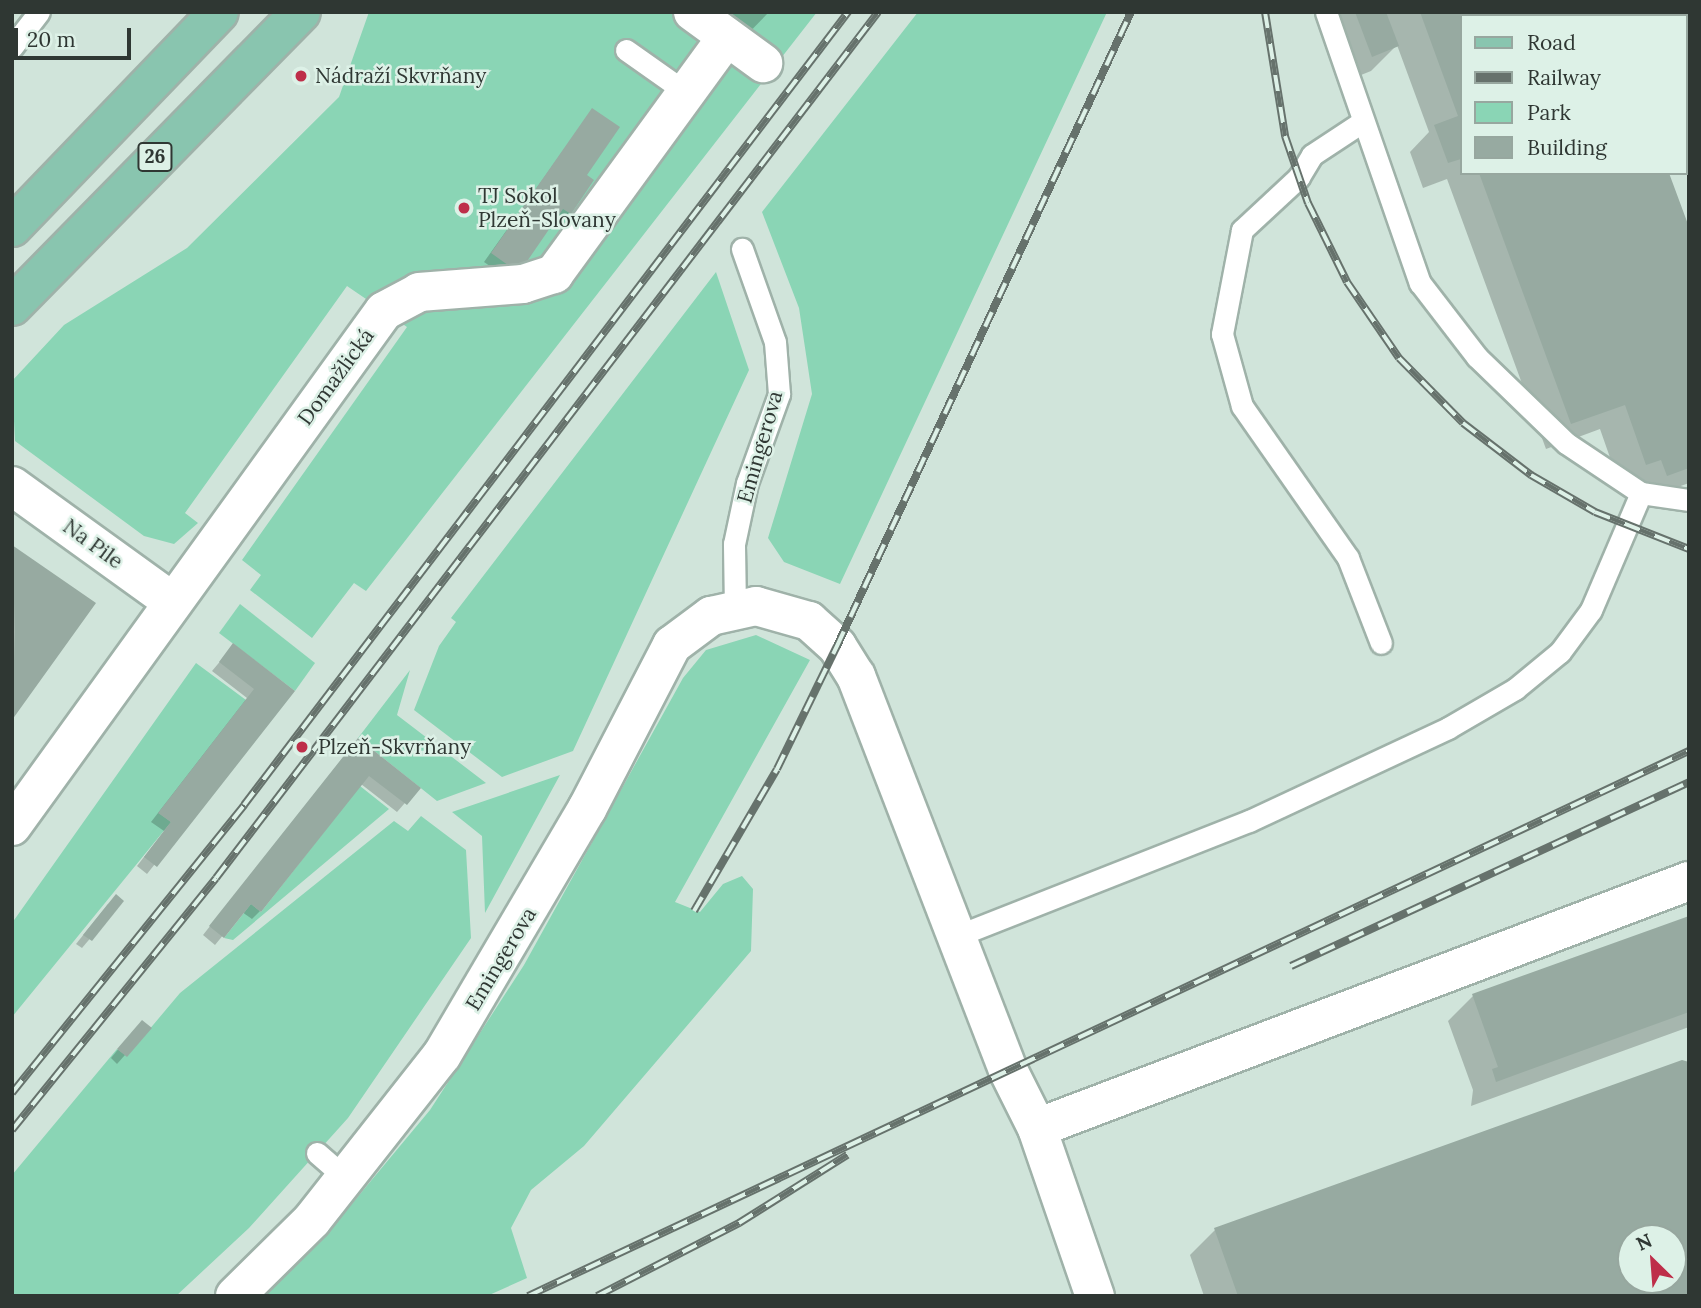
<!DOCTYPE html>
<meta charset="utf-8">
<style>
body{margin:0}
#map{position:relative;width:1701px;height:1308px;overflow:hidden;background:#d0e4da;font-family:Lora,serif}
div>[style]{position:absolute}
.green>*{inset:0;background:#8ad5b5}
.shadow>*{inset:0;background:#0003}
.building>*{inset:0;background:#97aaa1}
.roads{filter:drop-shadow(2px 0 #9fb2a9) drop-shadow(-2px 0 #9fb2a9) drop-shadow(0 2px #9fb2a9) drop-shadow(0 -2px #9fb2a9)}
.lane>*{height:21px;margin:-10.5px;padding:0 10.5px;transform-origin:10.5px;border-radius:10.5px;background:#fff}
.street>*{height:38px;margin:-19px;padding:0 19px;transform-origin:19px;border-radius:19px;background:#fff}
.primary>*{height:38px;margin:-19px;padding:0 19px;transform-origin:19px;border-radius:19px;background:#89c5af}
.rail>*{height:8px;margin-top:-4px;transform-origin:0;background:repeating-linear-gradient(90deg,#ddf1e7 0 16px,#66726c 0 32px);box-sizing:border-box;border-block:2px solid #66726c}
.dots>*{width:19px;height:19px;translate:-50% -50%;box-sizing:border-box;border:4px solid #ddf1e7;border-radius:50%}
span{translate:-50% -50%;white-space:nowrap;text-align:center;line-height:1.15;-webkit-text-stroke:5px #ddf1e7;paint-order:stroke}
.shield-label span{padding:2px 5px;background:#ddf1e7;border:2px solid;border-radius:5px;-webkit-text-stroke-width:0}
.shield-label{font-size:19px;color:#2f3733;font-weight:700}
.poi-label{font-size:21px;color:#2f3733}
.left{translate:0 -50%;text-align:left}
.street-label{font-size:21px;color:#2f3733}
.frame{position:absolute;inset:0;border:14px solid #2f3733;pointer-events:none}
.legend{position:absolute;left:1460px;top:14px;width:228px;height:161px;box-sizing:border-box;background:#ddf1e7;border:2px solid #97a79f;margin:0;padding:9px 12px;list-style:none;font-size:21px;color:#2f3733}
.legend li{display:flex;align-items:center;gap:14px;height:35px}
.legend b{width:35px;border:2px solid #97a79f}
.north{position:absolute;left:1617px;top:1224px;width:70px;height:70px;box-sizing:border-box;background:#ddf1e7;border:2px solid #97a79f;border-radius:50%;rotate:335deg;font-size:19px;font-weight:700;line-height:28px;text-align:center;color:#2f3733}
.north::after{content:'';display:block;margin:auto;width:24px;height:32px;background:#be2e49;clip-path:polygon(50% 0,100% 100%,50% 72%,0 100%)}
.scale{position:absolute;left:14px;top:28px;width:117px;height:32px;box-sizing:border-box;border:4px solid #2f3733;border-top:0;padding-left:9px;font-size:21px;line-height:24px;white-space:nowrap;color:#2f3733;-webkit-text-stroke:5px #ddf1e7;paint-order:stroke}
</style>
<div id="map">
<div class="green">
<i style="clip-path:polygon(369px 12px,817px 12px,366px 591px,354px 583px,312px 638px,250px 590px,261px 575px,242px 560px,407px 327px,347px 286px,185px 513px,198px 523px,174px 544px,144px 536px,15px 441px,12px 381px,64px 325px,187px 248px,339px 97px)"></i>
<i style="clip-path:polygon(918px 12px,1107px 12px,840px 584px,784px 562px,768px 538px,812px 394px,799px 308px,762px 212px)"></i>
<i style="clip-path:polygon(716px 272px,749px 370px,573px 751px,502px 777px,414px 710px,439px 646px,456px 622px,451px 618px)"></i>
<i style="clip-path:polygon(240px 604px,315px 663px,295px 691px,219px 633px)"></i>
<i style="clip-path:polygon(756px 635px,810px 660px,675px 902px,700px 912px,723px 884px,742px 876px,753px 889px,751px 951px,584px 1146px,531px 1190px,511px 1228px,527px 1278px,487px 1296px,261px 1296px,340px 1218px,430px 1110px,524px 965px,683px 678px,706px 650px)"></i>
<i style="clip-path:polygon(196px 663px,246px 700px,159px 813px,171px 822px,12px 1017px,12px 923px)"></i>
<i style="clip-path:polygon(410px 670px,397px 715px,486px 783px,437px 801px,358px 738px)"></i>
<i style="clip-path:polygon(560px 775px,485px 913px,482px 836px,452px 812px)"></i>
<i style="clip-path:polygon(360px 786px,389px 809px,233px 940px,224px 938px,251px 904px,261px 912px)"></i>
<i style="clip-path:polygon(421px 816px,466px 850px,471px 938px,348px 1118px,249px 1228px,176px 1296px,12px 1296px,12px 1175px,117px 1049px,127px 1056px,180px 993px,394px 821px,408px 831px)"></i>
</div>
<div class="shadow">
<i style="clip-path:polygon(684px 12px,769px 12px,734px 48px)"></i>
<i style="clip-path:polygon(1336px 12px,1607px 12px,1461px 16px,1461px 173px,1667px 173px,1689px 232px,1689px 483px,1642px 500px,1621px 489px,1600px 429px,1546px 449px,1447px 179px,1423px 188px,1410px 152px,1429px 132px,1397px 45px,1371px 71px,1346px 81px)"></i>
<i style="clip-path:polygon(592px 110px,584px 176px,570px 213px,561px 221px,556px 217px,510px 280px,484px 262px)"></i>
<i style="clip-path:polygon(12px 547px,94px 603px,12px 717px)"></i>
<i style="clip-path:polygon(233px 646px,292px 691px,147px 874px,137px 866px,164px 831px,151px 822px,247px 698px,212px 671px)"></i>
<i style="clip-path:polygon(350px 749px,418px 788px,397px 812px,361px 784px,260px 911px,252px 919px,242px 912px,215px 945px,203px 935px)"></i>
<i style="clip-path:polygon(122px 901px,82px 948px,76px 944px,108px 904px)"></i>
<i style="clip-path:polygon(1689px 918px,1689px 1027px,1471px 1106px,1473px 1090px,1448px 1021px,1473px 996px)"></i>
<i style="clip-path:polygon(134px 1030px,125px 1055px,117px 1064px,111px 1058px)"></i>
<i style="clip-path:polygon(evenodd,1689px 1062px,1689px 1296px,1204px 1296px,1190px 1255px,1215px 1230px,1689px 1062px,1631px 1238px,1673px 1238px,1673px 1280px,1631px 1280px,1631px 1238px)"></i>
</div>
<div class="building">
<i style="clip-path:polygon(1355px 12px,1386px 12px,1399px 46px,1372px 57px)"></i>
<i style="clip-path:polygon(1420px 12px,1609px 12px,1610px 16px,1461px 16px,1461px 159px,1448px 163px,1434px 125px,1458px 116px)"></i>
<i style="clip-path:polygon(592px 108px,620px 127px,587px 175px,594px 180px,571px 214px,563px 209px,519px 273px,491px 253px)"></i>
<i style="clip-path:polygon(1479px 173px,1669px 173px,1689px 227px,1689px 468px,1667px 476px,1661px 460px,1646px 465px,1625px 405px,1571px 424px)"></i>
<i style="clip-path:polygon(12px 545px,96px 603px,12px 720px,15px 632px)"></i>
<i style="clip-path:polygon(233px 643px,295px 691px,157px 867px,144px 857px,171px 822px,158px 813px,254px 689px,219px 662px)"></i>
<i style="clip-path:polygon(358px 738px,421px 788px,407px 805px,369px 776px,261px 912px,251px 904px,224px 938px,209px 926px)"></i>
<i style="clip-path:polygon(116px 894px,124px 901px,92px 941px,83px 935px)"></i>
<i style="clip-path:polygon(1689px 916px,1689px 1012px,1496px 1082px,1492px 1069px,1498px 1067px,1472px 994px)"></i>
<i style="clip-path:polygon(142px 1020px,152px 1028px,127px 1057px,117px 1049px)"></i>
<i style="clip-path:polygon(evenodd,1682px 1060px,1689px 1062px,1689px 1296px,1238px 1296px,1214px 1228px,1682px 1060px,1631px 1238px,1673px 1238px,1673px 1280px,1631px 1280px,1631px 1238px)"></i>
</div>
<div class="roads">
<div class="lane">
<i style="left:1326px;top:12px;width:287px;rotate:70.9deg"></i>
<i style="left:1420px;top:283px;width:93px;rotate:52.4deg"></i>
<i style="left:1477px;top:357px;width:124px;rotate:44deg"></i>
<i style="left:1566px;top:443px;width:90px;rotate:33.7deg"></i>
<i style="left:1641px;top:493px;width:49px;rotate:8.3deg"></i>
<i style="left:1676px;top:12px;width:4px;rotate:63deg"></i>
<i style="left:1685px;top:37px;width:10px;rotate:66deg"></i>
<i style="left:12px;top:47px;width:44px;rotate:-52.4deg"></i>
<i style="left:626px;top:50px;width:75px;rotate:35.2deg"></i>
<i style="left:1362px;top:122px;width:60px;rotate:146.6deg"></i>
<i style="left:1312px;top:155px;width:26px;rotate:121deg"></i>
<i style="left:1299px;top:177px;width:78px;rotate:137.1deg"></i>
<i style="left:1242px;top:230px;width:106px;rotate:100.9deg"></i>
<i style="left:1222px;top:334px;width:75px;rotate:74.5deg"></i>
<i style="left:1242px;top:406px;width:185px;rotate:55.1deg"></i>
<i style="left:1348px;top:558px;width:91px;rotate:68.8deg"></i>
<i style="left:735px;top:609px;width:65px;rotate:-90.9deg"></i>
<i style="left:734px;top:544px;width:62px;rotate:-78deg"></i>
<i style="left:747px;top:483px;width:95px;rotate:-70.2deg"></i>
<i style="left:779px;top:394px;width:52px;rotate:-94.4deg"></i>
<i style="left:775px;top:342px;width:99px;rotate:-109.5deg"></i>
<i style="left:957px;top:936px;width:314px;rotate:-21.5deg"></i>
<i style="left:1249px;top:821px;width:220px;rotate:-25deg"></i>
<i style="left:1448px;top:728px;width:78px;rotate:-30.2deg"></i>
<i style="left:1515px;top:689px;width:58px;rotate:-39.4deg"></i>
<i style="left:1560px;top:652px;width:52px;rotate:-53.6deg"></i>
<i style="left:1591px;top:610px;width:127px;rotate:-66.9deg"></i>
<i style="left:317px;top:1153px;width:40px;rotate:41deg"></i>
</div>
<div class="street">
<i style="left:693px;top:12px;width:87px;rotate:36.1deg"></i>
<i style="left:12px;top:486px;width:198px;rotate:35.8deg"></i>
<i style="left:12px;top:826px;width:635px;rotate:-54.16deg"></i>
<i style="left:384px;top:311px;width:40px;rotate:-28deg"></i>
<i style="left:419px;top:292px;width:104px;rotate:-4.4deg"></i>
<i style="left:523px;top:284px;width:33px;rotate:-18deg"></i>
<i style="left:554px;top:274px;width:293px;rotate:-53.9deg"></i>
<i style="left:1037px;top:1128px;width:697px;rotate:-20.75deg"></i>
<i style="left:235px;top:1296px;width:108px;rotate:-44.6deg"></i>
<i style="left:312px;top:1220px;width:210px;rotate:-51.8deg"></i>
<i style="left:442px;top:1055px;width:286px;rotate:-59.5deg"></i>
<i style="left:587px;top:809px;width:185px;rotate:-62.6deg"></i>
<i style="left:672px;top:645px;width:49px;rotate:-36.6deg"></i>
<i style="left:711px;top:616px;width:46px;rotate:-12.5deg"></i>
<i style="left:756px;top:606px;width:55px;rotate:15.8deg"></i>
<i style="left:809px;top:621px;width:38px;rotate:42deg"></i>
<i style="left:837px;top:646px;width:36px;rotate:58deg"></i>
<i style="left:856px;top:676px;width:422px;rotate:68.9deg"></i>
<i style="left:1008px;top:1070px;width:65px;rotate:63.4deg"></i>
<i style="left:1037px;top:1128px;width:178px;rotate:71deg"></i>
</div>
<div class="primary">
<i style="left:12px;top:227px;width:298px;rotate:-46.1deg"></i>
<i style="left:12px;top:306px;width:412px;rotate:-45.5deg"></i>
</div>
</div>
<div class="rail">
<i style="left:1265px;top:12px;width:126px;rotate:80.8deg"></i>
<i style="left:1285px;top:136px;width:71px;rotate:71.1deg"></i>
<i style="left:1308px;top:203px;width:88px;rotate:63.7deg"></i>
<i style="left:1347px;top:282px;width:92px;rotate:55.6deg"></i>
<i style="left:1399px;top:358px;width:91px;rotate:45.4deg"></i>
<i style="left:1463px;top:423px;width:86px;rotate:37.4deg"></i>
<i style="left:1531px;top:475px;width:74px;rotate:30deg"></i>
<i style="left:1595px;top:512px;width:101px;rotate:21.5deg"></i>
<i style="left:694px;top:911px;width:164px;rotate:-59.7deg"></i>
<i style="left:777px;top:769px;width:137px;rotate:-64deg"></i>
<i style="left:837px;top:646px;width:699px;rotate:-65.12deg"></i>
<i style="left:1291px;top:966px;width:438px;rotate:-24.8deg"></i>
<i style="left:12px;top:1093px;width:370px;rotate:-51.1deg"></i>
<i style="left:244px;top:805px;width:997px;rotate:-52.7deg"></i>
<i style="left:12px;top:1130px;width:324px;rotate:-51deg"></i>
<i style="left:216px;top:878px;width:1090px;rotate:-52.6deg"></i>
<i style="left:528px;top:1296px;width:1283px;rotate:-25.15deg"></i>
<i style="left:597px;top:1296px;width:160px;rotate:-27.2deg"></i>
<i style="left:739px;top:1223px;width:128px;rotate:-32.2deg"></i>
</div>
<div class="dots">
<i style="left:301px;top:76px;background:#be2e49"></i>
<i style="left:464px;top:208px;background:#be2e49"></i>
<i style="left:302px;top:747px;background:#be2e49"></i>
</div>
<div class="shield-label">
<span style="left:155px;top:157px">26</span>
</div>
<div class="poi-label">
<span class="left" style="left:315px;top:76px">Nádraží Skvrňany</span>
<span class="left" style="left:478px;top:208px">TJ Sokol<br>Plzeň-Slovany</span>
<span class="left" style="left:318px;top:747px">Plzeň-Skvrňany</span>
</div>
<div class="street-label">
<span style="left:336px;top:377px;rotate:-54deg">Domažlická</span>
<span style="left:760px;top:447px;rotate:-74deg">Emingerova</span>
<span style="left:93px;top:544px;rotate:36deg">Na Pile</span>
<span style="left:501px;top:959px;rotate:-59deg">Emingerova</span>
</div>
<div class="frame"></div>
<ul class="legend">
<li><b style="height:9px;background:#89c5af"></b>Road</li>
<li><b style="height:9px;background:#66726c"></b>Railway</li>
<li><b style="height:19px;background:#8ad5b5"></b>Park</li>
<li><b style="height:19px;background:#97aaa1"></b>Building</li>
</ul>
<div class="north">N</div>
<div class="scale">20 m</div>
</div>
